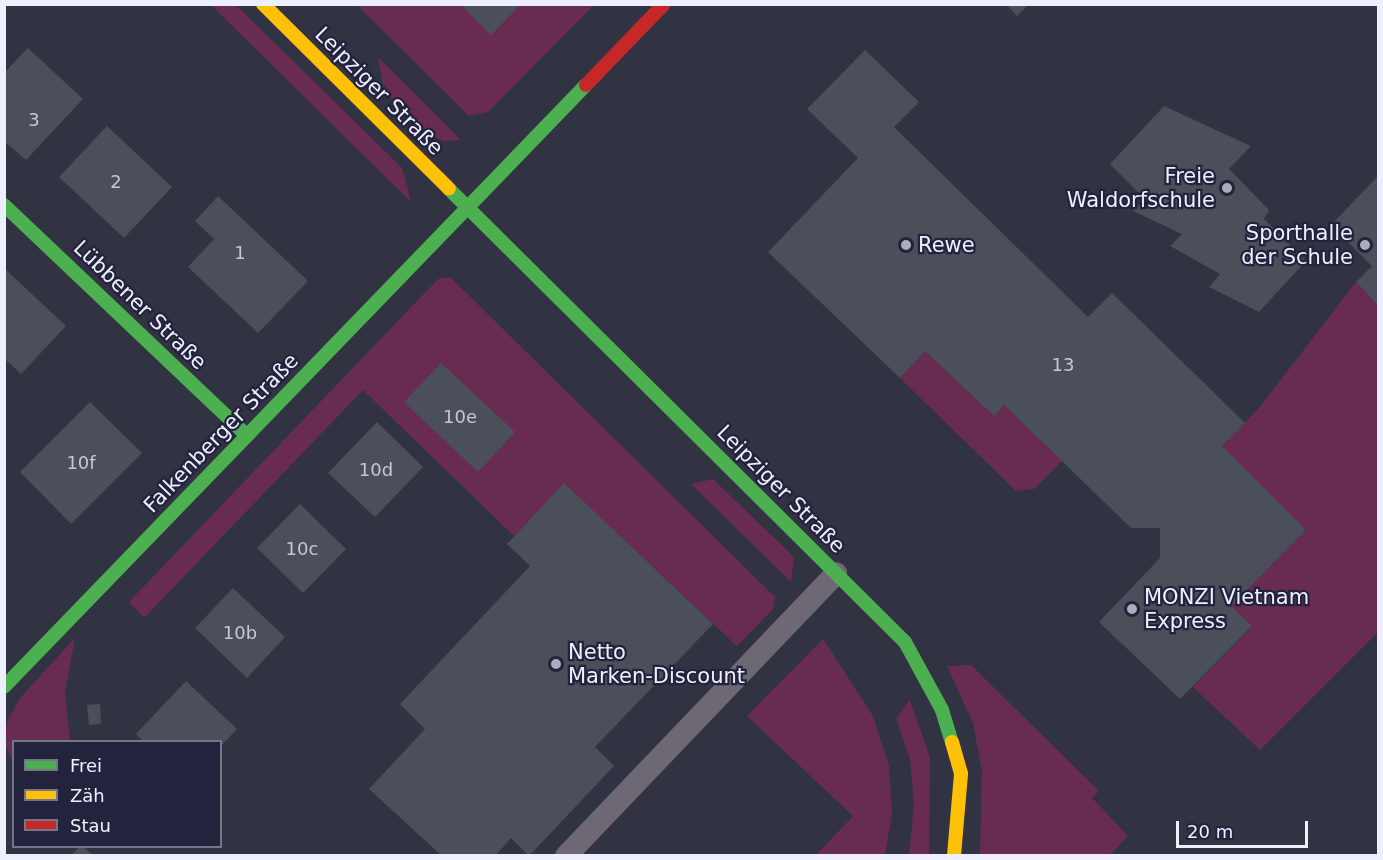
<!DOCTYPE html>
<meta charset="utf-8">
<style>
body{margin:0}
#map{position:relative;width:1383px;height:860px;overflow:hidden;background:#323342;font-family:"DejaVu Sans",sans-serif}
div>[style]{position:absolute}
.green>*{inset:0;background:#682c53}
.building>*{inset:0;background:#4a4f5a}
.lane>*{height:22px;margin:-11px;padding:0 11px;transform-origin:11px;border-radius:11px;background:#6e6874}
.fast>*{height:14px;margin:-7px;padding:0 7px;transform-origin:7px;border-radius:7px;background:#4caf50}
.slow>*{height:14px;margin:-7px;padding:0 7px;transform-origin:7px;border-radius:7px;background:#ffc107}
.jam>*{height:14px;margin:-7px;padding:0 7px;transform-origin:7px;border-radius:7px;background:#c62828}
.dots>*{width:16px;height:16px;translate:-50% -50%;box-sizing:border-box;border:3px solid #23233e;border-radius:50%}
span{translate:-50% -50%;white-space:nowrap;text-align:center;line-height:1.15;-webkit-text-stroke:4.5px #23233e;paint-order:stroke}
.number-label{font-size:18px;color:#c5c7d5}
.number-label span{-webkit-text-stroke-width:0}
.street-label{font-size:21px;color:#eeeffe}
.poi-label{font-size:21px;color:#eeeffe}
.right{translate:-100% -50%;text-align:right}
.left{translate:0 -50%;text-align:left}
.frame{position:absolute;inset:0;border:6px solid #eeeffe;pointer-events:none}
.legend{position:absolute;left:12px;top:740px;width:210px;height:108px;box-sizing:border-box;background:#23233e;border:2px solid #74758b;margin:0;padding:8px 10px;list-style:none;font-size:18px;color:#eeeffe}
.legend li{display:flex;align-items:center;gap:12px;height:30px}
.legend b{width:30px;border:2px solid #74758b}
.scale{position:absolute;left:1176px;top:821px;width:132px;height:27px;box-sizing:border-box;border:3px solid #eeeffe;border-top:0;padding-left:8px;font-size:18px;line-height:21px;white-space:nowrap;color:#eeeffe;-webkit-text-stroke:4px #23233e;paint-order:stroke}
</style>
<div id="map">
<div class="green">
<i style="clip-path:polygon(211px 5px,236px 5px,402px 168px,411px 202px)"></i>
<i style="clip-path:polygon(357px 5px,594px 5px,488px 112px,469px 116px)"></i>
<i style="clip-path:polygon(378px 57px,461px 140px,443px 141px,428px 133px,384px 90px)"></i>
<i style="clip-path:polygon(450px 277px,775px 597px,773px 609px,737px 646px,564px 484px,514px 536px,363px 390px,144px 618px,129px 602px,438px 279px)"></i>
<i style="clip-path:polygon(1356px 282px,1378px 305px,1378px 632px,1260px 750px,1193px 687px,1252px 627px,1231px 606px,1306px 530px,1222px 446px,1259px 408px)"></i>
<i style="clip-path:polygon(925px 351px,994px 416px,1004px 405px,1062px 461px,1034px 489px,1016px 491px,900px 378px)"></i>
<i style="clip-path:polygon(713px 479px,794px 557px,791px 582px,691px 484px)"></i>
<i style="clip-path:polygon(75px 638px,65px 692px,70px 741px,14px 742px,13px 761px,5px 745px,7px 722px,20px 698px)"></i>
<i style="clip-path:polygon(823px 639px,873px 716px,889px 766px,892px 814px,885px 855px,816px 855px,853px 816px,747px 716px)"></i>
<i style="clip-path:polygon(971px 665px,1099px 791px,1092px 798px,1128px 836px,1110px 855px,980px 855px,982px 771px,973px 723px,947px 666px)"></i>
<i style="clip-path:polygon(910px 700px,930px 758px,929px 855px,909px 855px,914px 805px,910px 759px,896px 718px)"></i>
</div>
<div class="building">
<i style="clip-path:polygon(460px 4px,521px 4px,491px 35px)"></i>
<i style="clip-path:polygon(1006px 4px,1029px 4px,1017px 16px)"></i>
<i style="clip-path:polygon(28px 48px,83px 99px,26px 160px,4px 141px,4px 73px)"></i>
<i style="clip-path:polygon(865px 50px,919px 102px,894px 127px,1088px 317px,1112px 293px,1245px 423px,1222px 446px,1306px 530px,1231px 606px,1252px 626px,1180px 699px,1099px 622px,1160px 558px,1160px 528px,1131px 528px,1004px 405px,994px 416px,925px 351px,900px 378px,768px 252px,858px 158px,807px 109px)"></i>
<i style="clip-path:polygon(1164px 106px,1251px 146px,1229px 169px,1269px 210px,1264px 219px,1306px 261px,1259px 312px,1209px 287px,1220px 274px,1170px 246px,1182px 234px,1133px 211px,1145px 199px,1110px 164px)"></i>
<i style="clip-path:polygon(107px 126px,172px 187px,124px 238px,59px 177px)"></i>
<i style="clip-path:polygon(1378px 176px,1378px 305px,1356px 282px,1372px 266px,1331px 225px)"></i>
<i style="clip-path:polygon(218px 196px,308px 281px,258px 333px,188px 267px,214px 239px,195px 221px)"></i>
<i style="clip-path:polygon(4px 268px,66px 326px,21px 374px,4px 358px)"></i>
<i style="clip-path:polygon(441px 363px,515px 432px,478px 472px,404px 402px)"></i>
<i style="clip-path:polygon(90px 402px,142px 453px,71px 524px,20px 472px)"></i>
<i style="clip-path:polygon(377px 422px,423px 467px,375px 517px,328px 473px)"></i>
<i style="clip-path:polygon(564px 483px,713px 624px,595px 747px,614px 766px,529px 856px,511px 838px,495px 856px,442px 856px,369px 789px,425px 729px,400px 704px,530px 566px,507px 544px)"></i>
<i style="clip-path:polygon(300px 504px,346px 549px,303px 593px,257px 548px)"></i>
<i style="clip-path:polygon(233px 588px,285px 637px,247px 678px,195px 628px)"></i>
<i style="clip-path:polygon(186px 681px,237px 729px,220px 747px,220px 742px,144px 742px,136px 734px)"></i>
<i style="clip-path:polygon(100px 704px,101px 724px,89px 725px,87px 705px)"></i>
<i style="clip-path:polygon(80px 846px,83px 846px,93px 856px,71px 856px)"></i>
</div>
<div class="lane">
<i style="left:566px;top:856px;width:391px;rotate:-46.3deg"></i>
</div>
<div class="fast">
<i style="left:449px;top:189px;width:643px;rotate:44.81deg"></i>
<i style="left:905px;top:642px;width:77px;rotate:61.4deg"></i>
<i style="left:942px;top:710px;width:34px;rotate:73deg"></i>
<i style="left:4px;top:205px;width:334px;rotate:43.5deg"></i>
<i style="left:4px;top:687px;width:837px;rotate:-45.97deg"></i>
</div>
<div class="slow">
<i style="left:263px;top:4px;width:262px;rotate:44.8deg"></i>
<i style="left:952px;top:742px;width:33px;rotate:74deg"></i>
<i style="left:961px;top:774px;width:82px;rotate:94.9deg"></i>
</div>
<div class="jam">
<i style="left:586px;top:85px;width:112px;rotate:-46.1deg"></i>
</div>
<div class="dots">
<i style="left:1227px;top:188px;background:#acadbc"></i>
<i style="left:906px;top:245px;background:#acadbc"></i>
<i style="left:1365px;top:245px;background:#acadbc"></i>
<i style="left:1132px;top:609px;background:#acadbc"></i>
<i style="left:556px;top:664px;background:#acadbc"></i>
</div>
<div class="number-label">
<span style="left:34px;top:120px">3</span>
<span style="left:116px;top:182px">2</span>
<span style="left:240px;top:253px">1</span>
<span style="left:1063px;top:365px">13</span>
<span style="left:460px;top:417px">10e</span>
<span style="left:81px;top:463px">10f</span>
<span style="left:376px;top:470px">10d</span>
<span style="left:302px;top:549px">10c</span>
<span style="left:240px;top:633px">10b</span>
</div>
<div class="street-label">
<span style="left:379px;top:91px;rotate:45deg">Leipziger Straße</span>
<span style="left:140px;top:305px;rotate:44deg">Lübbener Straße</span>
<span style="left:221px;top:433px;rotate:-46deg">Falkenberger Straße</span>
<span style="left:781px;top:489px;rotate:45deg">Leipziger Straße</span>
</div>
<div class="poi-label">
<span class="right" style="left:1215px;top:188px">Freie<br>Waldorfschule</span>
<span class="right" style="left:1353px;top:245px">Sporthalle<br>der Schule</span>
<span class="left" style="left:918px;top:245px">Rewe</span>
<span class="left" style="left:1144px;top:609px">MONZI Vietnam<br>Express</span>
<span class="left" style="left:568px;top:664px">Netto<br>Marken-Discount</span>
</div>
<div class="frame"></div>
<ul class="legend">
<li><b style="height:8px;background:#4caf50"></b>Frei</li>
<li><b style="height:8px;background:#ffc107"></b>Zäh</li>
<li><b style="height:8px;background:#c62828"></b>Stau</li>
</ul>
<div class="scale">20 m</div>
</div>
